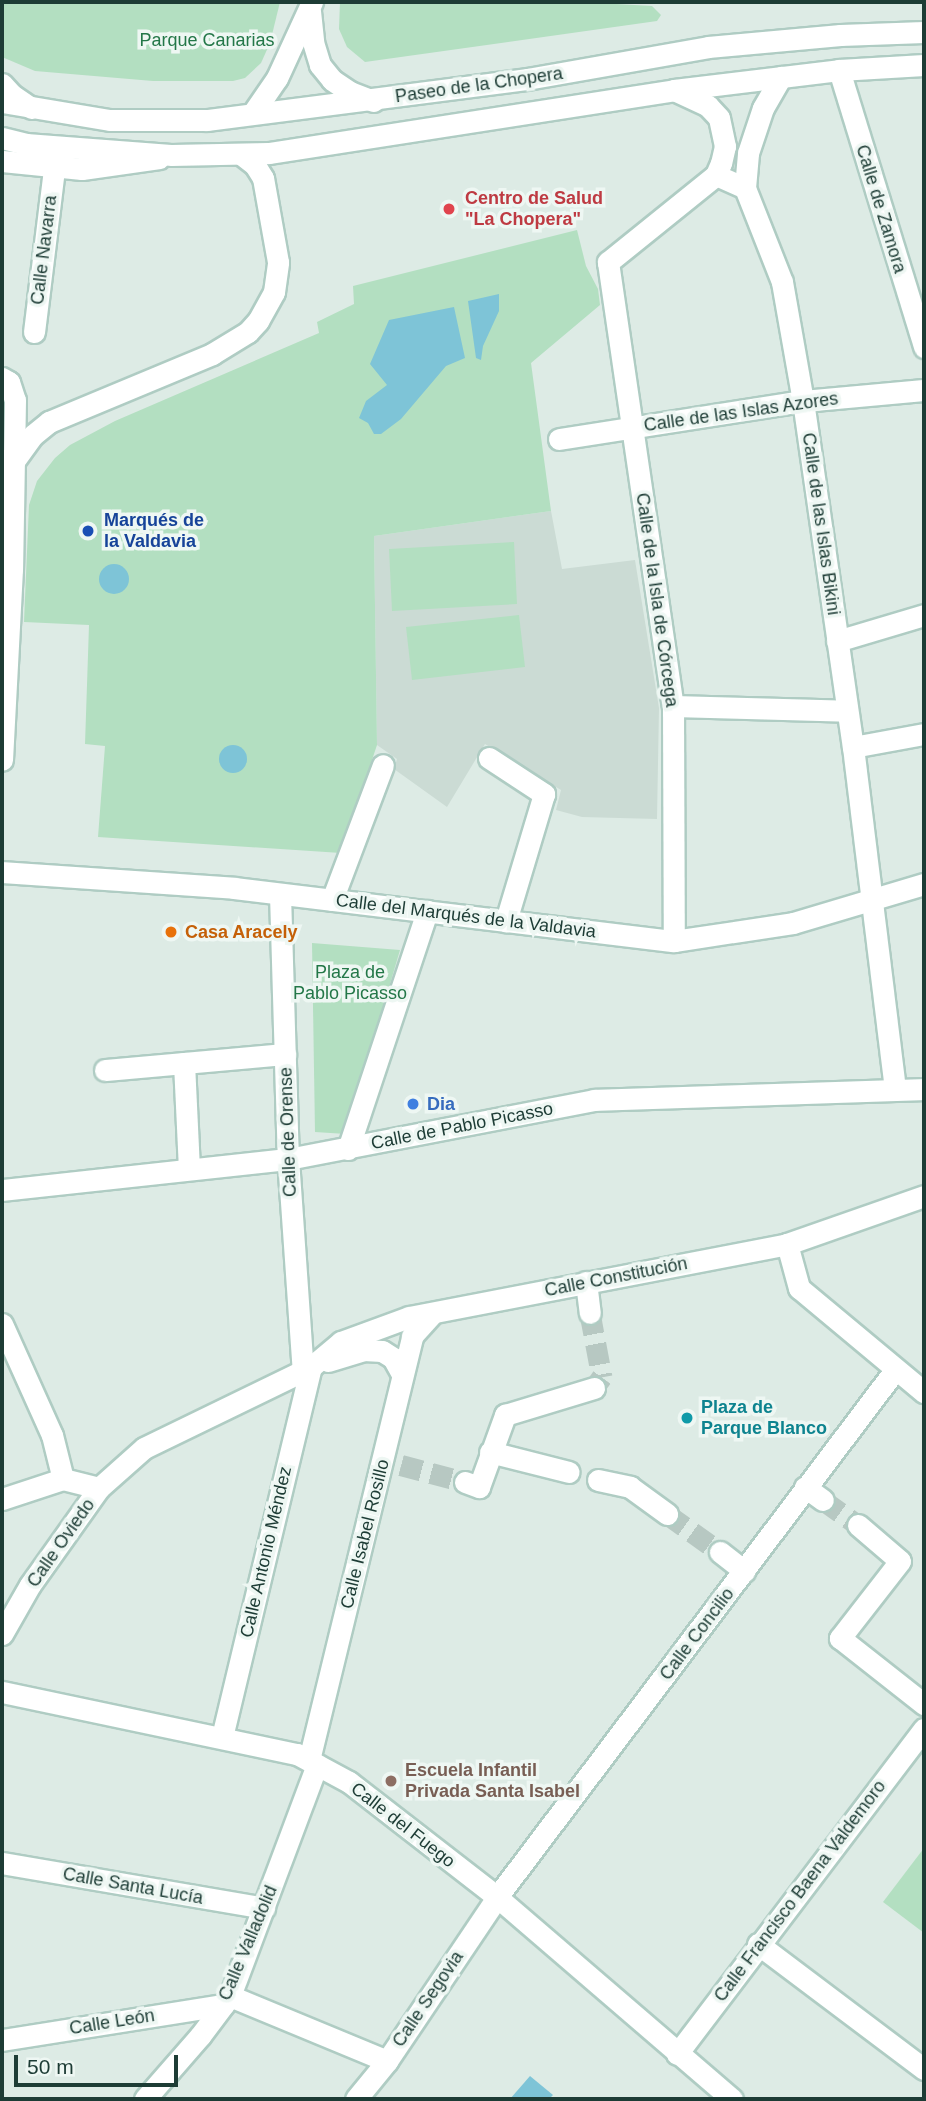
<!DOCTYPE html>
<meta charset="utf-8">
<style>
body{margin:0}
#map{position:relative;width:926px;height:2101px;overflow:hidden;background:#ddebe5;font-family:Helvetica,sans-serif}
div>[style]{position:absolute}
.built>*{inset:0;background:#cbdbd4}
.green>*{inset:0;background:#b3dfc1}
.water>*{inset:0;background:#7ec4d7}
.round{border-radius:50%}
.street-tunnel>*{height:21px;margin-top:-10.5px;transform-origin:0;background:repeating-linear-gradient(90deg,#b7c8c2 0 21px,transparent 0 31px)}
.roads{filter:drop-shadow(2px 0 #afccc3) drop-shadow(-2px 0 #afccc3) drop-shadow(0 2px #afccc3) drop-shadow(0 -2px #afccc3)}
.street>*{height:21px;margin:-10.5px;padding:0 10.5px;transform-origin:10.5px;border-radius:10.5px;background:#fff}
.secondary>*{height:21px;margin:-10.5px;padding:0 10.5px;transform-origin:10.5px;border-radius:10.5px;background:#fff}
.dots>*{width:19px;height:19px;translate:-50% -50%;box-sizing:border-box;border:4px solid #eef7f3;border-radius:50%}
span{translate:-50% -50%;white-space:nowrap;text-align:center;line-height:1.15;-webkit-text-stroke:7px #eef7f3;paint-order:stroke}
.park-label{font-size:18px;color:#237748}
.street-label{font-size:18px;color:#1d3c35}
.health-label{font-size:18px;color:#be3a42;font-weight:700}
.left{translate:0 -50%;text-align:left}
.transit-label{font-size:18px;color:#164399;font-weight:700}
.food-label{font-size:18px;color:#c56008;font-weight:700}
.shop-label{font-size:18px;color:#366cbe;font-weight:700}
.culture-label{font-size:18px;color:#0d838f;font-weight:700}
.education-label{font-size:18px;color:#785e54;font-weight:700}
.frame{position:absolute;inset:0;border:4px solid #1d3c35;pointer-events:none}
.scale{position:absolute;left:14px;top:2055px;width:164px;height:32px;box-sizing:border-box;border:4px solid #1d3c35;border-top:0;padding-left:9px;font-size:21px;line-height:24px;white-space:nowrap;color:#1d3c35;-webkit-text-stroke:5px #eef7f3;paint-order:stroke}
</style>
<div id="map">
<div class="built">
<i style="clip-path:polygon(551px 511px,562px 569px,635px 560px,659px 708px,657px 819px,582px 817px,556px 810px,561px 790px,485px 744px,447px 807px,394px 769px,397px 759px,377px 745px,374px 536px)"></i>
</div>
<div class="green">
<i style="clip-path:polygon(2px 2px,280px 2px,270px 43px,261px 63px,245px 78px,233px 81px,153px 81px,35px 71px,2px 57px)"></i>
<i style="clip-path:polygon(340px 2px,581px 2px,652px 6px,661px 15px,657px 21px,365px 62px,347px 47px,339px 29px)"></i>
<i style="clip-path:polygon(577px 230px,586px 266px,598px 289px,600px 305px,531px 363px,551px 511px,374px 536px,377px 745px,341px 853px,98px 837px,105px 746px,85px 744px,89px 625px,24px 622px,29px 505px,37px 481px,55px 458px,70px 445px,115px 421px,319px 333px,317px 322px,354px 304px,353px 286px)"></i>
<i style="clip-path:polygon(514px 542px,517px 604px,392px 611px,389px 549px)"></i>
<i style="clip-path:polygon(519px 615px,525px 667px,412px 680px,406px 627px)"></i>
<i style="clip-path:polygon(312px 943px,400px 950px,346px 1134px,315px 1132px)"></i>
<i style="clip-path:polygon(924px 1848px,924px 1933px,883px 1902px)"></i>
</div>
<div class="water">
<i style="clip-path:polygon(499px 294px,499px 311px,483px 346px,481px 360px,476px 358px,468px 301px)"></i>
<i style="clip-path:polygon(454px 307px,465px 358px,446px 366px,401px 419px,381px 434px,374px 434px,368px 423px,359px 418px,366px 401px,387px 385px,370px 364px,389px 320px)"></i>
<i class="round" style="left:99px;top:564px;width:30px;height:30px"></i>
<i class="round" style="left:219px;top:745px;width:28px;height:28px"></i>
<i style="clip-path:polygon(530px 2076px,553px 2095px,549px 2099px,510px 2099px)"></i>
</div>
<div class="street-tunnel">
<i style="left:590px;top:1313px;width:65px;rotate:79.4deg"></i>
<i style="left:602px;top:1377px;width:14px;rotate:126deg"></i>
<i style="left:401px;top:1465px;width:66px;rotate:14.9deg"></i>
<i style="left:823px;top:1500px;width:43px;rotate:35.5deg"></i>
<i style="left:667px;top:1514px;width:65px;rotate:35.6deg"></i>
</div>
<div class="roads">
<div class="street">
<i style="left:310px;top:11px;width:31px;rotate:84deg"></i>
<i style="left:313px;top:42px;width:24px;rotate:73deg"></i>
<i style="left:320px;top:65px;width:19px;rotate:51deg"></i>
<i style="left:332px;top:80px;width:22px;rotate:34deg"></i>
<i style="left:350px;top:92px;width:25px;rotate:21deg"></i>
<i style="left:839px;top:70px;width:290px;rotate:72.9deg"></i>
<i style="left:2px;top:84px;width:15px;rotate:48deg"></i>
<i style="left:12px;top:95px;width:23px;rotate:34deg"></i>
<i style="left:674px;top:90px;width:38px;rotate:25deg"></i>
<i style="left:708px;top:106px;width:16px;rotate:47deg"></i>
<i style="left:719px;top:118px;width:29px;rotate:78deg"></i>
<i style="left:725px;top:146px;width:17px;rotate:103deg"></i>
<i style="left:721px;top:163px;width:13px;rotate:113deg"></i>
<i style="left:716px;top:175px;width:139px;rotate:141.1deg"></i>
<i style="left:608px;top:262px;width:449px;rotate:81.7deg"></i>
<i style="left:673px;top:706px;width:235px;rotate:89.8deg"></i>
<i style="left:253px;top:113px;width:42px;rotate:-55.6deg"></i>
<i style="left:277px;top:78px;width:84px;rotate:-65.3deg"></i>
<i style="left:2px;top:161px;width:80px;rotate:5.7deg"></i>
<i style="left:82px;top:169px;width:78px;rotate:-8.1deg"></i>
<i style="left:716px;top:175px;width:32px;rotate:24deg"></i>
<i style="left:745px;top:188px;width:101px;rotate:68.5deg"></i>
<i style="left:782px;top:282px;width:121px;rotate:80deg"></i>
<i style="left:803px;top:401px;width:350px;rotate:81.8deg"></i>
<i style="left:853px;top:747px;width:345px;rotate:83deg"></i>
<i style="left:745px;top:188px;width:35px;rotate:-85deg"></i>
<i style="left:748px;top:153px;width:47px;rotate:-71.6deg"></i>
<i style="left:763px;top:108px;width:36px;rotate:-60deg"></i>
<i style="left:34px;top:332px;width:165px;rotate:-83deg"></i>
<i style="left:2px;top:378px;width:8px;rotate:30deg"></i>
<i style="left:9px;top:382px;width:19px;rotate:72deg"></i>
<i style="left:15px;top:400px;width:169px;rotate:91deg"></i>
<i style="left:12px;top:569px;width:191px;rotate:93deg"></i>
<i style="left:559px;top:439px;width:247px;rotate:-8.9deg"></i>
<i style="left:803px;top:401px;width:121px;rotate:-5.2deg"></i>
<i style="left:2px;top:460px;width:12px;rotate:5deg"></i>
<i style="left:14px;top:461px;width:32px;rotate:-54deg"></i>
<i style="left:33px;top:435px;width:21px;rotate:-39deg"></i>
<i style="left:49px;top:422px;width:177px;rotate:-22.6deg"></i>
<i style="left:212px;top:354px;width:42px;rotate:-31.4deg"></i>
<i style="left:248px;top:332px;width:15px;rotate:-48deg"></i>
<i style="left:258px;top:321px;width:33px;rotate:-61deg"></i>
<i style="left:274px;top:292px;width:30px;rotate:-82deg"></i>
<i style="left:278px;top:262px;width:85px;rotate:-100.1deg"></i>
<i style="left:263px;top:178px;width:15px;rotate:-122deg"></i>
<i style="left:255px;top:165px;width:16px;rotate:-142deg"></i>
<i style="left:837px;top:641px;width:91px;rotate:-16.6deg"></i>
<i style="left:673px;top:706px;width:174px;rotate:1.6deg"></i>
<i style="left:853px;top:747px;width:72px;rotate:-10.4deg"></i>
<i style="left:489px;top:758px;width:66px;rotate:33.2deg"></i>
<i style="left:544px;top:794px;width:133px;rotate:106.7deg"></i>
<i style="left:2px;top:872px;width:233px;rotate:3.9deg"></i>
<i style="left:234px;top:888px;width:443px;rotate:6.9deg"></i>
<i style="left:674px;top:941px;width:120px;rotate:-8.6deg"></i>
<i style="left:793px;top:923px;width:137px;rotate:-16.6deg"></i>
<i style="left:280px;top:894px;width:265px;rotate:88.3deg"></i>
<i style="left:288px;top:1159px;width:213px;rotate:86deg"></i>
<i style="left:332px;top:900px;width:144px;rotate:-69.3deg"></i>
<i style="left:184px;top:1063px;width:106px;rotate:87.3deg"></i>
<i style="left:105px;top:1070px;width:181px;rotate:-5.1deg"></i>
<i style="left:348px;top:1149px;width:251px;rotate:-71.6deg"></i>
<i style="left:2px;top:1190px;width:288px;rotate:-6.2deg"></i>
<i style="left:288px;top:1159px;width:312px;rotate:-10.9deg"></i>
<i style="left:594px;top:1100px;width:330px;rotate:-1.9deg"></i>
<i style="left:787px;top:1244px;width:46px;rotate:74.7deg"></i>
<i style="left:799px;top:1288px;width:163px;rotate:39.8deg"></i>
<i style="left:586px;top:1282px;width:31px;rotate:83deg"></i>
<i style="left:2px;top:1324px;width:122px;rotate:65.8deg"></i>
<i style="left:52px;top:1435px;width:45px;rotate:76deg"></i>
<i style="left:328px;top:1361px;width:37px;rotate:-17deg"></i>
<i style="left:363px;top:1350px;width:19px;rotate:3deg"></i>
<i style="left:382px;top:1351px;width:13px;rotate:32deg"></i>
<i style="left:393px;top:1358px;width:18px;rotate:61deg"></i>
<i style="left:490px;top:1452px;width:81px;rotate:14.2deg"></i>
<i style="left:598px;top:1480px;width:33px;rotate:12deg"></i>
<i style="left:630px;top:1487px;width:46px;rotate:36.1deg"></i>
<i style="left:465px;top:1482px;width:15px;rotate:20deg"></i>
<i style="left:479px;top:1487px;width:77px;rotate:-70.1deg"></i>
<i style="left:505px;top:1415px;width:93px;rotate:-16.9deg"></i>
<i style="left:805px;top:1487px;width:22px;rotate:36deg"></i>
<i style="left:2px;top:1499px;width:64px;rotate:-18.2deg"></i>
<i style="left:63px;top:1479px;width:37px;rotate:14deg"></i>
<i style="left:858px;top:1525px;width:55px;rotate:40.6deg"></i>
<i style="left:900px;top:1561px;width:98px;rotate:127.9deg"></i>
<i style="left:840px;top:1638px;width:107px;rotate:38.2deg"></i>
<i style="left:720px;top:1552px;width:31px;rotate:38deg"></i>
<i style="left:2px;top:1634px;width:56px;rotate:-60.3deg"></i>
<i style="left:30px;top:1585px;width:119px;rotate:-54.6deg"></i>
<i style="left:99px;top:1488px;width:60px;rotate:-41.6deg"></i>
<i style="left:144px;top:1448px;width:186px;rotate:-25.9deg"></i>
<i style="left:311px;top:1367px;width:39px;rotate:-40deg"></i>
<i style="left:341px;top:1342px;width:72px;rotate:-20.2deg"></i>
<i style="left:409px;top:1317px;width:385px;rotate:-10.9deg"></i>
<i style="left:787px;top:1244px;width:145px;rotate:-19.3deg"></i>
<i style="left:2px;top:1692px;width:301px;rotate:11.9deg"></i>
<i style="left:297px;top:1754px;width:59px;rotate:28.3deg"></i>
<i style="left:349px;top:1782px;width:187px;rotate:37.8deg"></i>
<i style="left:497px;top:1897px;width:310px;rotate:40.7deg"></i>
<i style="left:222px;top:1737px;width:381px;rotate:-76.5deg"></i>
<i style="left:309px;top:1760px;width:436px;rotate:-76.3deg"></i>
<i style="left:412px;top:1336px;width:30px;rotate:-48deg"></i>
<i style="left:2px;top:1863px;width:266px;rotate:9.7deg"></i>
<i style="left:758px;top:1944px;width:208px;rotate:37deg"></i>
<i style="left:230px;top:1996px;width:170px;rotate:22.5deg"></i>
<i style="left:2px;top:2040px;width:224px;rotate:-9deg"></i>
<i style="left:677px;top:2054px;width:408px;rotate:-52.8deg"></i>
<i style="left:145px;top:2099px;width:84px;rotate:-48.9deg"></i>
<i style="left:200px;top:2036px;width:50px;rotate:-53.1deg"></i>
<i style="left:230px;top:1996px;width:247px;rotate:-69.4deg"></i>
<i style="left:356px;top:2099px;width:49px;rotate:-50.8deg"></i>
<i style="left:387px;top:2061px;width:197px;rotate:-56.1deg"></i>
<i style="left:497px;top:1897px;width:660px;rotate:-52.94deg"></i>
</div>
<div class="secondary">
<i style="left:2px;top:102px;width:109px;rotate:9.5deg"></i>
<i style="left:110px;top:120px;width:97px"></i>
<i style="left:207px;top:120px;width:323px;rotate:-7.3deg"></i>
<i style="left:527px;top:79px;width:184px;rotate:-10deg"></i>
<i style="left:708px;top:47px;width:133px;rotate:-5.2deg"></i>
<i style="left:840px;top:35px;width:84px;rotate:-2deg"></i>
<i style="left:2px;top:138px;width:25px;rotate:14deg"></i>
<i style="left:26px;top:144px;width:145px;rotate:4.3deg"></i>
<i style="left:171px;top:155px;width:98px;rotate:-1.2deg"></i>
<i style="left:269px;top:153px;width:410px;rotate:-8.8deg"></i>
<i style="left:674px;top:90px;width:166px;rotate:-6.9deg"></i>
<i style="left:839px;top:70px;width:85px;rotate:-3.4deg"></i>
</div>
</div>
<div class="dots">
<i style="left:449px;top:209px;background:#e0444e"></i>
<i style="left:88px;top:531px;background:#1a4fb4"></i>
<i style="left:171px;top:932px;background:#e8710a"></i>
<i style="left:413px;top:1104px;background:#3f7fe0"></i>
<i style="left:687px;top:1418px;background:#0f9aa8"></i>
<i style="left:391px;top:1781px;background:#8d6e63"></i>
</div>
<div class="park-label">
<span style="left:207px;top:40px">Parque Canarias</span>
<span style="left:350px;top:983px">Plaza de<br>Pablo Picasso</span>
</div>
<div class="street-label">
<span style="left:479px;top:85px;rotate:-8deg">Paseo de la Chopera</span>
<span style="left:881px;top:209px;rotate:73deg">Calle de Zamora</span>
<span style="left:44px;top:250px;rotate:-83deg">Calle Navarra</span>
<span style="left:741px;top:412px;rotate:-8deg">Calle de las Islas Azores</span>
<span style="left:821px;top:524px;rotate:82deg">Calle de las Islas Bikini</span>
<span style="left:657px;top:600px;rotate:82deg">Calle de la Isla de Córcega</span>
<span style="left:466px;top:916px;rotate:7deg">Calle del Marqués de la Valdavia</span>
<span style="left:462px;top:1126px;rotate:-11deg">Calle de Pablo Picasso</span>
<span style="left:288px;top:1132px;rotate:-92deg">Calle de Orense</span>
<span style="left:616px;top:1277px;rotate:-11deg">Calle Constitución</span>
<span style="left:365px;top:1534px;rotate:-76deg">Calle Isabel Rosillo</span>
<span style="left:61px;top:1543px;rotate:-55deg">Calle Oviedo</span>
<span style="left:266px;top:1552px;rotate:-77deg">Calle Antonio Méndez</span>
<span style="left:697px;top:1634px;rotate:-53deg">Calle Concilio</span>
<span style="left:403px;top:1825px;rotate:38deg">Calle del Fuego</span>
<span style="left:133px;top:1886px;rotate:10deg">Calle Santa Lucía</span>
<span style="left:800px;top:1891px;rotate:-53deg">Calle Francisco Baena Valdemoro</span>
<span style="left:248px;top:1943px;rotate:-67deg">Calle Valladolid</span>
<span style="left:428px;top:1999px;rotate:-56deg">Calle Segovia</span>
<span style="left:112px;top:2022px;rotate:-9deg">Calle León</span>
</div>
<div class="health-label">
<span class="left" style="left:465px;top:209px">Centro de Salud<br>"La Chopera"</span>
</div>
<div class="transit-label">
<span class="left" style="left:104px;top:531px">Marqués de<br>la Valdavia</span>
</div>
<div class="food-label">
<span class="left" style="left:185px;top:932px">Casa Aracely</span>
</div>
<div class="shop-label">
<span class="left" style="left:427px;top:1104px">Dia</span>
</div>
<div class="culture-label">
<span class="left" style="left:701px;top:1418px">Plaza de<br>Parque Blanco</span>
</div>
<div class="education-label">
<span class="left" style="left:405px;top:1781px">Escuela Infantil<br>Privada Santa Isabel</span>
</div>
<div class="frame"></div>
<div class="scale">50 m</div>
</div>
